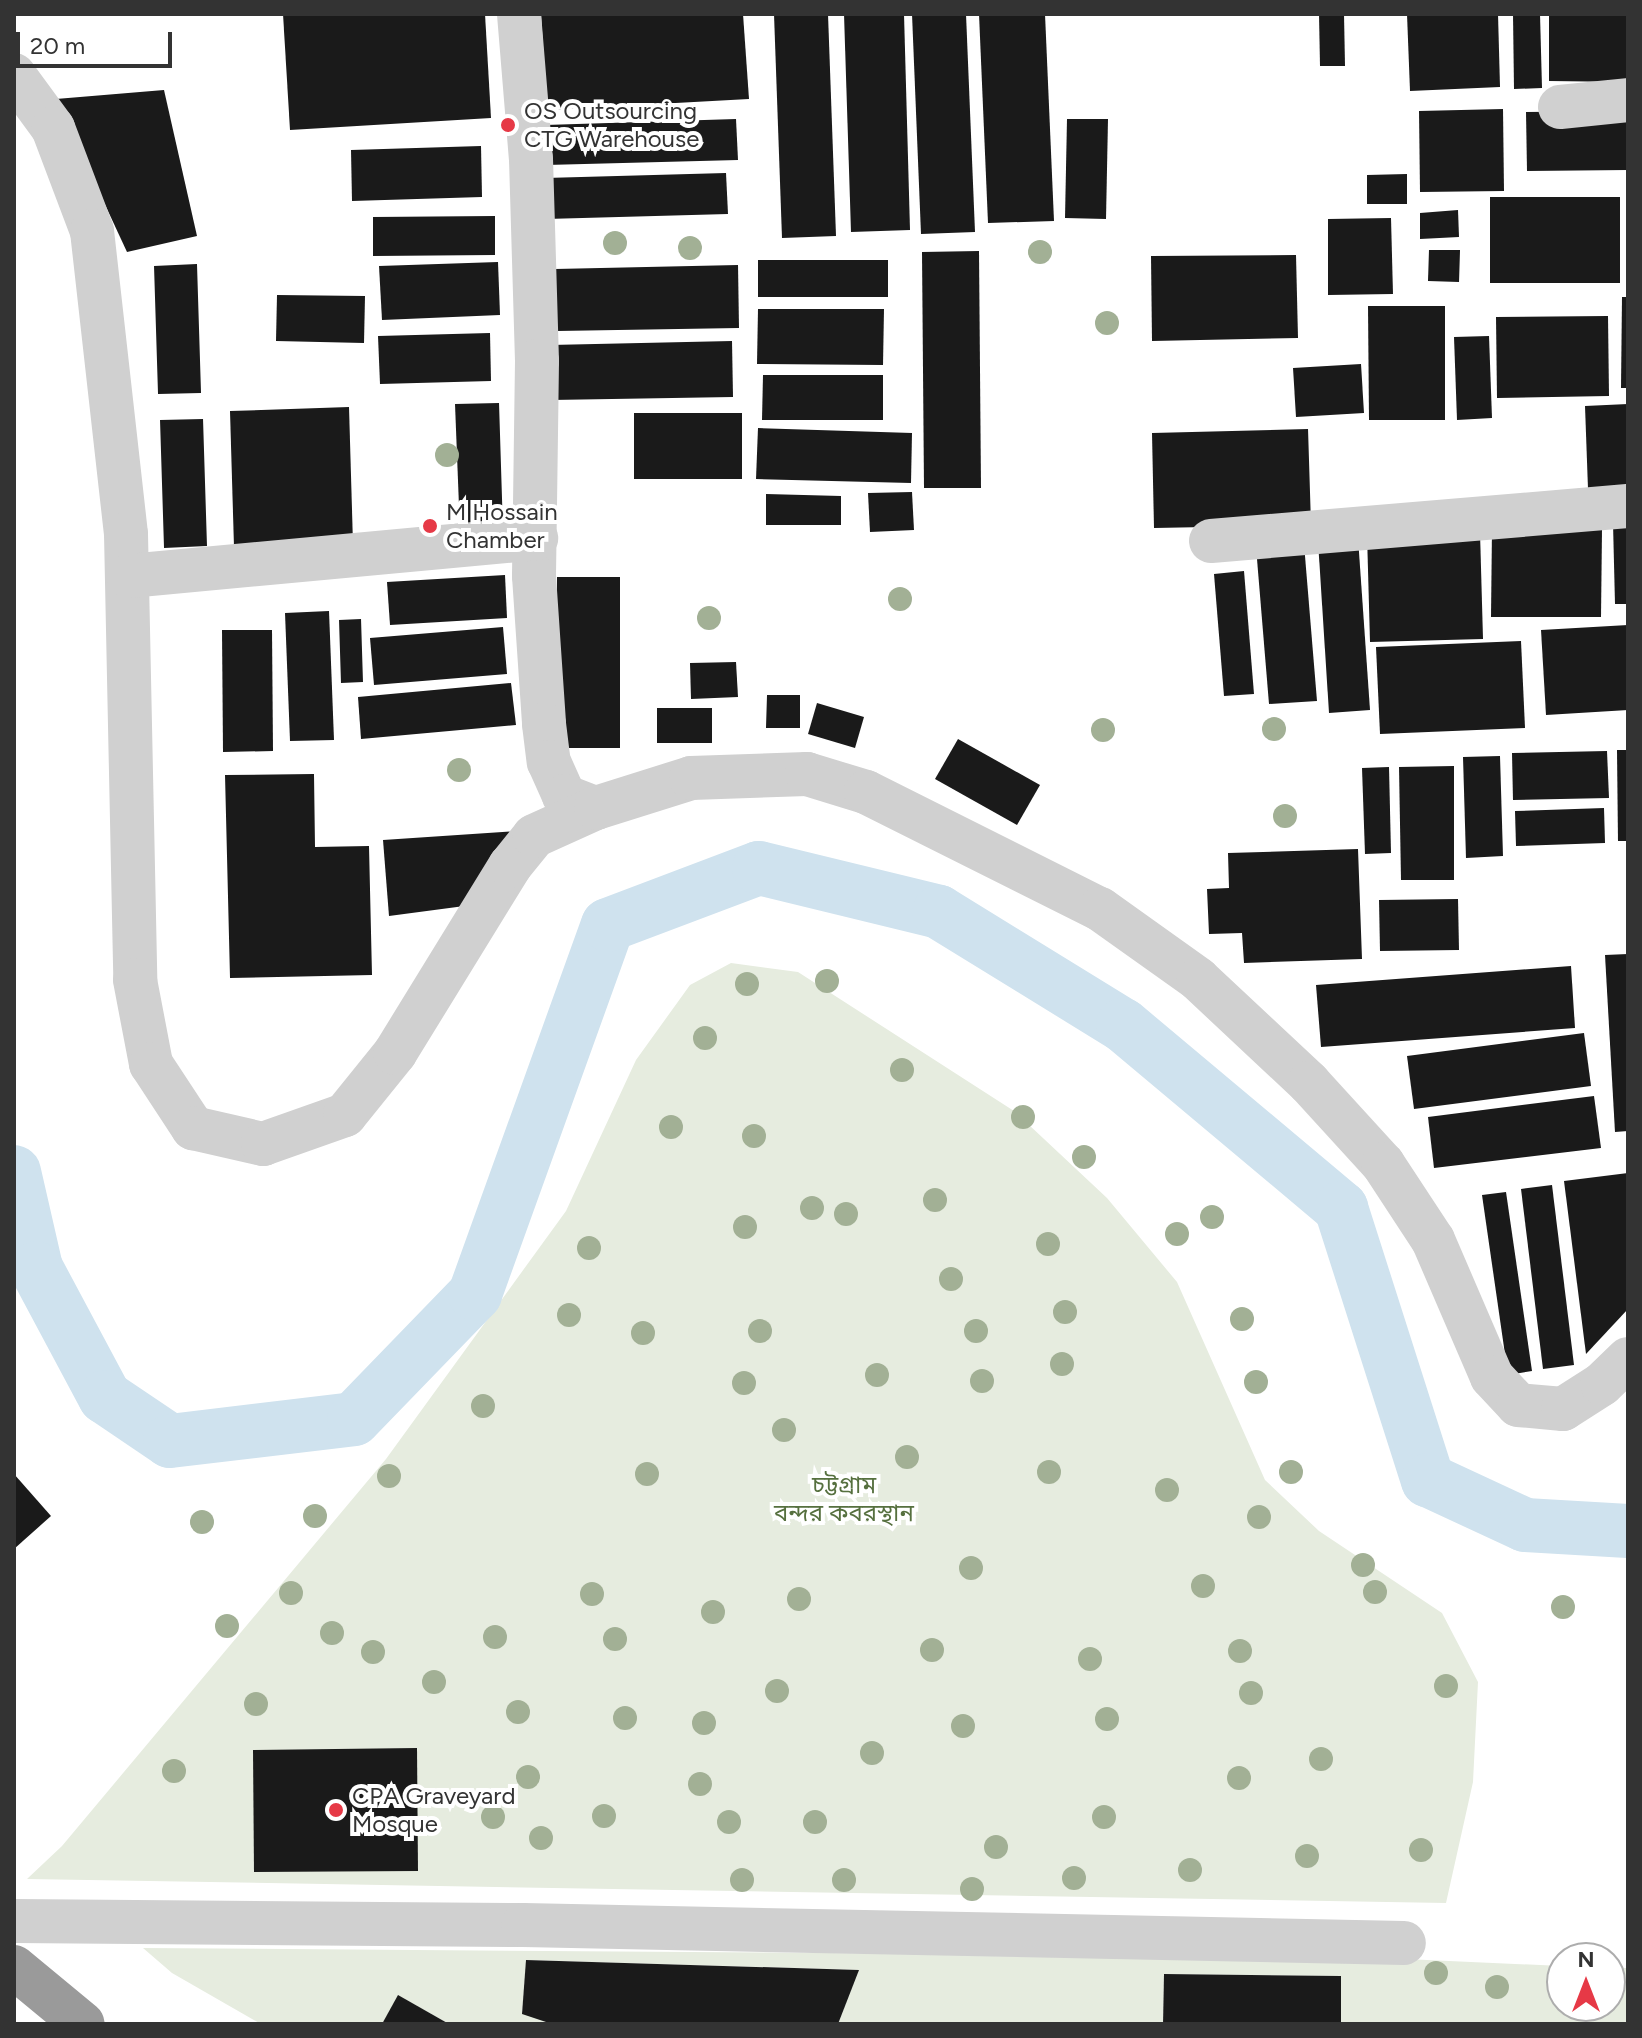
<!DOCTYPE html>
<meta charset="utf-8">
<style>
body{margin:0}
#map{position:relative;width:1642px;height:2038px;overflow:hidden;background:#fff;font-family:Figtree,"Noto Sans Bengali",sans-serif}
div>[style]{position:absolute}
.green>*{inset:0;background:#e6ecdf}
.canal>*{height:54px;margin:-27px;padding:0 27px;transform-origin:27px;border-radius:27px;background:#cfe2ee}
.building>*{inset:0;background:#1a1a1a}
.minor>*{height:44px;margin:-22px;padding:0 22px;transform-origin:22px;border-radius:22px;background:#d0d0d0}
.highway>*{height:44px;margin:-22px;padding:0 22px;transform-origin:22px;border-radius:22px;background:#9a9a9a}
.trees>*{width:24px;height:24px;margin:-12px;border-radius:50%;background:#a2b095}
.dots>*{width:22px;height:22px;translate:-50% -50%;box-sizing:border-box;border:4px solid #fff;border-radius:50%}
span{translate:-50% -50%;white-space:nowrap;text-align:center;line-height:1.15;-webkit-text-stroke:8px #fff;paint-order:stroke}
.poi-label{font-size:24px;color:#333}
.left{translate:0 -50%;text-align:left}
.park-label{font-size:24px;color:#56703f}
.frame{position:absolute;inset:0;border:16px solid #333;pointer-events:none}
.north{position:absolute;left:1546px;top:1942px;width:80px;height:80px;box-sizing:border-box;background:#fff;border:2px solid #adadad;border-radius:50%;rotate:0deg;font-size:22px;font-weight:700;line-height:32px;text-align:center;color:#333}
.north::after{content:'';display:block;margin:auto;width:28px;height:36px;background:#e63946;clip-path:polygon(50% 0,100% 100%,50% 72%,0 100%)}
.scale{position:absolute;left:16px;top:32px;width:156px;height:36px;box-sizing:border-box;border:4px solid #333;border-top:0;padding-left:10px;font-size:24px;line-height:28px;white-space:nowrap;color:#333;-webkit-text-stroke:6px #fff;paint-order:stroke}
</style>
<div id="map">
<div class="green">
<i style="clip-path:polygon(731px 963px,798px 972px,1014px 1111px,1107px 1198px,1177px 1282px,1265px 1480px,1319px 1531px,1442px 1613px,1478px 1682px,1473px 1782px,1446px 1903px,27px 1879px,62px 1846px,386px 1459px,566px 1211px,636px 1060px,690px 985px)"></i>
<i style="clip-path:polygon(143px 1948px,1361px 1957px,1562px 1966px,1562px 2006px,1610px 2006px,1610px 1968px,1628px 1968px,1628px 2024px,1341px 2024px,1341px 1976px,1164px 1974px,1163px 2024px,838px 2024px,858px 1970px,527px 1960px,522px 2013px,552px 2024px,449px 2024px,399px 1996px,382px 2024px,261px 2024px,172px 1973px)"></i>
</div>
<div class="canal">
<i style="left:14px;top:1172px;width:98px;rotate:77.1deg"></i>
<i style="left:36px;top:1268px;width:146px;rotate:61.9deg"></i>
<i style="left:105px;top:1397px;width:78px;rotate:34.1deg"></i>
<i style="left:170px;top:1441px;width:185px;rotate:-6.8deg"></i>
<i style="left:354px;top:1419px;width:174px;rotate:-45.9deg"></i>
<i style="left:475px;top:1294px;width:392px;rotate:-70.2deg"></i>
<i style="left:608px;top:925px;width:161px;rotate:-20.7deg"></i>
<i style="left:759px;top:868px;width:185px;rotate:13.7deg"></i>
<i style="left:939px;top:912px;width:216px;rotate:31.6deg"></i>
<i style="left:1123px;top:1025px;width:285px;rotate:40deg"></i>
<i style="left:1341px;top:1208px;width:286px;rotate:72.3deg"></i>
<i style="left:1428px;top:1480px;width:107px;rotate:24.9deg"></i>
<i style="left:1525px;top:1525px;width:103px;rotate:3.3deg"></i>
</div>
<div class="building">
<i style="clip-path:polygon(283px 14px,485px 14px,491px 118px,290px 130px)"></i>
<i style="clip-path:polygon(541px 14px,743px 14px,749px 99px,547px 110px)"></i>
<i style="clip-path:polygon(774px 14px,828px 14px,836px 236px,782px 238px)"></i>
<i style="clip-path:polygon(844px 14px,904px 14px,910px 230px,851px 232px)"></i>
<i style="clip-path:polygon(912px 14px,966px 14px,975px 232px,921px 234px)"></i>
<i style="clip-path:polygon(979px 14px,1045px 14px,1054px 221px,988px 223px)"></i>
<i style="clip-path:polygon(1319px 14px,1344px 14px,1345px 66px,1320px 66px)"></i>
<i style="clip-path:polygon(1407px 14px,1498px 14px,1500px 87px,1410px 91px)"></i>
<i style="clip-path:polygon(1513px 14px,1540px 14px,1542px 88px,1514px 89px)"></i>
<i style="clip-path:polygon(1549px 14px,1628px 14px,1628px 82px,1549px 81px)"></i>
<i style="clip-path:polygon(164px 90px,197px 236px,127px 252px,56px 99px)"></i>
<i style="clip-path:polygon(1503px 109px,1504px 191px,1420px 192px,1419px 111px)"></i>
<i style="clip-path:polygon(1628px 111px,1628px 170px,1527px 171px,1526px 112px)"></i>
<i style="clip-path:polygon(736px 119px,738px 160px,546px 165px,545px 125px)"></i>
<i style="clip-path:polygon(1067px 119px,1108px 119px,1106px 219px,1065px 218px)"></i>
<i style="clip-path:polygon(481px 146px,482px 197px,352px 201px,351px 150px)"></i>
<i style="clip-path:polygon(726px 173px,728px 214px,546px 219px,545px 178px)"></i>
<i style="clip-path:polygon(1407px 174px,1407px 204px,1367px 204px,1367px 175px)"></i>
<i style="clip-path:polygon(1490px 197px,1620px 197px,1620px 283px,1490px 283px)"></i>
<i style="clip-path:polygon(1458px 210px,1459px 237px,1420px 239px,1420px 213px)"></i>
<i style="clip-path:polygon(495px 216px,495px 255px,373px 256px,373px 217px)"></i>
<i style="clip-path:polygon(1391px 218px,1393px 294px,1328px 295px,1328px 219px)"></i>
<i style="clip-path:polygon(1429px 250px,1460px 250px,1459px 282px,1428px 281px)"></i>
<i style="clip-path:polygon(979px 251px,981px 488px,924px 488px,922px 252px)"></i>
<i style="clip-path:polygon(1296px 255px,1298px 338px,1152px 341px,1151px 256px)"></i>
<i style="clip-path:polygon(758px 260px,888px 260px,888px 297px,758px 297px)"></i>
<i style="clip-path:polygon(498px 262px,500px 315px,382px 320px,379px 266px)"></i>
<i style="clip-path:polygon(197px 264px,201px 393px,158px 394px,154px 266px)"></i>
<i style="clip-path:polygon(738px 265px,739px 328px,557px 331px,555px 269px)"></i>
<i style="clip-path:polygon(277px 295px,365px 296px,364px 343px,276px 341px)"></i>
<i style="clip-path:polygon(1622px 297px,1628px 297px,1628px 388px,1621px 388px)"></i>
<i style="clip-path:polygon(1368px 306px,1445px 306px,1445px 420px,1369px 420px)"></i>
<i style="clip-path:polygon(758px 309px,884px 309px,883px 365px,757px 364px)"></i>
<i style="clip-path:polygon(1608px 316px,1609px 396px,1497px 398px,1496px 317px)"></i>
<i style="clip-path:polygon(490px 333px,491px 381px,380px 384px,378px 336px)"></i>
<i style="clip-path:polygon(1489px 336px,1492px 418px,1457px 420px,1454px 337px)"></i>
<i style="clip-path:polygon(732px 341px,733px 397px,551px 400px,550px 345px)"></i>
<i style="clip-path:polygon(1361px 364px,1364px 413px,1296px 417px,1293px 368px)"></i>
<i style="clip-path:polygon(763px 375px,883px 375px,883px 420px,762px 420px)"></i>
<i style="clip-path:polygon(499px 403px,503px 531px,460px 532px,455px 404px)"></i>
<i style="clip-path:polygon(1628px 404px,1628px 488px,1588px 489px,1585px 406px)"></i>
<i style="clip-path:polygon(349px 407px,353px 544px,234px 547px,230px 411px)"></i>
<i style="clip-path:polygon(634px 413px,742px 413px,742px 479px,634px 479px)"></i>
<i style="clip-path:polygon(203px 419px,207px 546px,164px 548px,160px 420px)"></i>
<i style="clip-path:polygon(758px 428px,912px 433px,911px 483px,756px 479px)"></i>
<i style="clip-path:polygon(1308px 429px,1311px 525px,1154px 528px,1152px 433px)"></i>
<i style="clip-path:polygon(912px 492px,914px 530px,870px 532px,868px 493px)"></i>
<i style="clip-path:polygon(766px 494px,841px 496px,841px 525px,766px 525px)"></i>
<i style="clip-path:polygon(1613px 523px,1628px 523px,1628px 604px,1615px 604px)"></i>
<i style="clip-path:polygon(1492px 528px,1602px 529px,1601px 617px,1491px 617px)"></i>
<i style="clip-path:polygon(1480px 532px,1483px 639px,1370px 642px,1367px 534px)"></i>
<i style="clip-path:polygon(1358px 538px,1370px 710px,1329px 713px,1318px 541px)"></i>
<i style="clip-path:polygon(1304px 544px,1317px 701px,1269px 704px,1256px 547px)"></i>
<i style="clip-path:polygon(1244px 571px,1254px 694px,1224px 696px,1214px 574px)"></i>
<i style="clip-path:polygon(505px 575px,507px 618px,390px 625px,387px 582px)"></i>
<i style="clip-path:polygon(557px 577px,620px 577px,620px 748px,557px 748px)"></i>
<i style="clip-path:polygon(329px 611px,334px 740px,290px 741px,285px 613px)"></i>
<i style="clip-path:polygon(361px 619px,363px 682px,341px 683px,339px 620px)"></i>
<i style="clip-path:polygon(1628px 625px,1628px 710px,1546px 715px,1541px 630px)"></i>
<i style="clip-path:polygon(503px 627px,507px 674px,374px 685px,370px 638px)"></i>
<i style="clip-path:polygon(222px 630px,272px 630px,273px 751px,223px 752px)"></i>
<i style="clip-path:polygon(1521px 641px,1525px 728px,1380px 734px,1376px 647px)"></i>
<i style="clip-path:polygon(736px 662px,738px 697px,691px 699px,690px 663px)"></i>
<i style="clip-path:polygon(511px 683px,516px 725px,361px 739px,358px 697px)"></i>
<i style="clip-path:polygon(767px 695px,800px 695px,800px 728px,766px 728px)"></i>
<i style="clip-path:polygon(817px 703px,864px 717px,855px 748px,808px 734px)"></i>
<i style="clip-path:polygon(657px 708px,712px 708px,712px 743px,657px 743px)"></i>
<i style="clip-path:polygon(958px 739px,1040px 785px,1017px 825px,935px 779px)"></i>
<i style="clip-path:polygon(1617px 750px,1628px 750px,1628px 841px,1618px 841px)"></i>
<i style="clip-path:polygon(1607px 751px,1609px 798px,1513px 800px,1512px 753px)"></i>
<i style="clip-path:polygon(1500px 756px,1503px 856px,1466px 858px,1463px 757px)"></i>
<i style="clip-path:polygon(1454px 766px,1454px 880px,1401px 880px,1399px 767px)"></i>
<i style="clip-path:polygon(1389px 767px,1391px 853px,1365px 854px,1362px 768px)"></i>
<i style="clip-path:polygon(314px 774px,315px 847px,369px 846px,372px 975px,230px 978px,225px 775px)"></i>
<i style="clip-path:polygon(1604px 808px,1605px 843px,1516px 846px,1515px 811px)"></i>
<i style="clip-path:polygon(519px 831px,472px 905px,389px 916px,383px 840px)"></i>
<i style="clip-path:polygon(1358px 849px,1362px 959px,1244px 963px,1242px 933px,1209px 934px,1207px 889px,1229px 888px,1228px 853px)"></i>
<i style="clip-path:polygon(1458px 899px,1459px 950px,1380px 951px,1379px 900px)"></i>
<i style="clip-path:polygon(1628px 954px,1628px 1131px,1615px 1132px,1605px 955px)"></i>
<i style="clip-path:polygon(1571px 966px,1575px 1028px,1321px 1047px,1316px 985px)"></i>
<i style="clip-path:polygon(1584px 1033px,1591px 1086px,1414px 1109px,1407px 1056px)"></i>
<i style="clip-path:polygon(1594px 1096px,1601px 1148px,1434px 1168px,1428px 1117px)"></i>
<i style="clip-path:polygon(1628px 1173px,1628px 1309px,1586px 1354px,1564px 1181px)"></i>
<i style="clip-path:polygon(1552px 1185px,1574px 1365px,1543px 1369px,1521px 1189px)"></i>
<i style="clip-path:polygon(1506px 1192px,1532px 1371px,1508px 1375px,1482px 1195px)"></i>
<i style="clip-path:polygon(14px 1474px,51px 1516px,14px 1549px)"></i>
<i style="clip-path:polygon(417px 1748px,418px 1871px,254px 1872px,253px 1750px)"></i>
<i style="clip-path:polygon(526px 1960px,859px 1970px,838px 2024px,552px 2024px,522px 2014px)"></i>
<i style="clip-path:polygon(1164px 1974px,1341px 1976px,1341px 2024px,1163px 2024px)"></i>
<i style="clip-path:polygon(398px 1995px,449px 2024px,382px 2024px)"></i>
</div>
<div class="minor">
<i style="left:519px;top:14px;width:145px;rotate:85.3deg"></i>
<i style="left:531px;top:159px;width:202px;rotate:88.3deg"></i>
<i style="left:537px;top:361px;width:215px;rotate:90.8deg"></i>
<i style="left:534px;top:576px;width:148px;rotate:86.1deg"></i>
<i style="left:544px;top:724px;width:38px;rotate:83deg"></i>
<i style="left:549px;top:762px;width:37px;rotate:66deg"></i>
<i style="left:564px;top:796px;width:34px;rotate:21deg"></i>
<i style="left:14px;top:75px;width:66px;rotate:53.7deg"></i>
<i style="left:53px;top:128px;width:110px;rotate:69.3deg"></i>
<i style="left:92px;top:231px;width:305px;rotate:83.6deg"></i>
<i style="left:126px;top:534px;width:446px;rotate:88.8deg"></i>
<i style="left:135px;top:980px;width:86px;rotate:79.2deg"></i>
<i style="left:151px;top:1064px;width:77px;rotate:56.7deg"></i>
<i style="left:193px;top:1128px;width:72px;rotate:12.9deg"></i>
<i style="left:263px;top:1144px;width:87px;rotate:-19.5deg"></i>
<i style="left:345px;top:1115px;width:80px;rotate:-51.1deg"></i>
<i style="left:395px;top:1053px;width:220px;rotate:-58.4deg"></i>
<i style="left:510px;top:866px;width:38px;rotate:-51deg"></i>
<i style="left:534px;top:836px;width:68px;rotate:-24.3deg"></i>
<i style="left:596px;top:808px;width:100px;rotate:-17.5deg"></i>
<i style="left:691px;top:778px;width:116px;rotate:-2deg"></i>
<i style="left:807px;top:774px;width:62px;rotate:17deg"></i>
<i style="left:866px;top:792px;width:262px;rotate:26.6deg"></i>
<i style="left:1100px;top:909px;width:120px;rotate:35.5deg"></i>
<i style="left:1198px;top:979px;width:152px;rotate:43.1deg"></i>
<i style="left:1309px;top:1083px;width:110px;rotate:47.6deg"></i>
<i style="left:1383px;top:1164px;width:91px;rotate:56.7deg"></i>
<i style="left:1433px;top:1240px;width:149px;rotate:66.7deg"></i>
<i style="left:1492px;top:1377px;width:38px;rotate:47deg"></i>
<i style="left:1518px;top:1405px;width:45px;rotate:5.1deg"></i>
<i style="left:1563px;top:1409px;width:46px;rotate:-32.7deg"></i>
<i style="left:1602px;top:1384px;width:36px;rotate:-44deg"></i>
<i style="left:1560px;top:107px;width:68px;rotate:-5.9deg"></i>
<i style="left:1211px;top:541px;width:418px;rotate:-4.8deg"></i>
<i style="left:129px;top:576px;width:409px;rotate:-5.3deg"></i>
<i style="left:14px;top:1921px;width:509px;rotate:0.45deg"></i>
<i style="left:523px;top:1925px;width:881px;rotate:1.17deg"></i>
</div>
<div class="highway">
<i style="left:14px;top:1967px;width:89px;rotate:39.6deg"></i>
</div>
<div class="trees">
<i style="left:615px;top:243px"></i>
<i style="left:690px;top:248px"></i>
<i style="left:1040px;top:252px"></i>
<i style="left:1107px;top:323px"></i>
<i style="left:447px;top:455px"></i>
<i style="left:900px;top:599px"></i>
<i style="left:709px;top:618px"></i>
<i style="left:1274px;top:729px"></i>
<i style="left:1103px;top:730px"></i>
<i style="left:459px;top:770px"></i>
<i style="left:1285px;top:816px"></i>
<i style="left:827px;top:981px"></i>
<i style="left:747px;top:984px"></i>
<i style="left:705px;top:1038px"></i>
<i style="left:902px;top:1070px"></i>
<i style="left:1023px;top:1117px"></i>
<i style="left:671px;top:1127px"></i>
<i style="left:754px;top:1136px"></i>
<i style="left:1084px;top:1157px"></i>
<i style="left:935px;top:1200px"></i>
<i style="left:812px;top:1208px"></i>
<i style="left:846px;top:1214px"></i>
<i style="left:1212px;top:1217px"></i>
<i style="left:745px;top:1227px"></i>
<i style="left:1177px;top:1234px"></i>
<i style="left:1048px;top:1244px"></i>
<i style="left:589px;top:1248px"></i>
<i style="left:951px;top:1279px"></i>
<i style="left:1065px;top:1312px"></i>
<i style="left:569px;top:1315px"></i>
<i style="left:1242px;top:1319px"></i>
<i style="left:760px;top:1331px"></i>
<i style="left:976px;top:1331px"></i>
<i style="left:643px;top:1333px"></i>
<i style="left:1062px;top:1364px"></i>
<i style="left:877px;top:1375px"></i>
<i style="left:982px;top:1381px"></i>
<i style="left:1256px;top:1382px"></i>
<i style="left:744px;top:1383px"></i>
<i style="left:483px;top:1406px"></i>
<i style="left:784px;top:1430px"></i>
<i style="left:907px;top:1457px"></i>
<i style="left:1049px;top:1472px"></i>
<i style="left:1291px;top:1472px"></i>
<i style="left:647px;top:1474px"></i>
<i style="left:389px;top:1476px"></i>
<i style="left:1167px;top:1490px"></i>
<i style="left:315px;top:1516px"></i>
<i style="left:1259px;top:1517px"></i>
<i style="left:202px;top:1522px"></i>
<i style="left:1363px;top:1565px"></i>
<i style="left:971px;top:1568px"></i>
<i style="left:1203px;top:1586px"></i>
<i style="left:1375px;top:1592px"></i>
<i style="left:291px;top:1593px"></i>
<i style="left:592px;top:1594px"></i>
<i style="left:799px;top:1599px"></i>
<i style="left:1563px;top:1607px"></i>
<i style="left:713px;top:1612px"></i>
<i style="left:227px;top:1626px"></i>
<i style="left:332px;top:1633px"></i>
<i style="left:495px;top:1637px"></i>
<i style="left:615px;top:1639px"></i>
<i style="left:932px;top:1650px"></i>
<i style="left:1240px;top:1651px"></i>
<i style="left:373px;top:1652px"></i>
<i style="left:1090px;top:1659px"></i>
<i style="left:434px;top:1682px"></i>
<i style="left:1446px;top:1686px"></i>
<i style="left:777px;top:1691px"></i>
<i style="left:1251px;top:1693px"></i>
<i style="left:256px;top:1704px"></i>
<i style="left:518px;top:1712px"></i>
<i style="left:625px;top:1718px"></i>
<i style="left:1107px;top:1719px"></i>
<i style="left:704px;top:1723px"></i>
<i style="left:963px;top:1726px"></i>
<i style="left:872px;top:1753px"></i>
<i style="left:1321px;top:1759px"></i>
<i style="left:174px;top:1771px"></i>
<i style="left:528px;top:1777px"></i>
<i style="left:1239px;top:1778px"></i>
<i style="left:700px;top:1784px"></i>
<i style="left:604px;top:1816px"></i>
<i style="left:493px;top:1817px"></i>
<i style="left:1104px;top:1817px"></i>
<i style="left:729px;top:1822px"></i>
<i style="left:815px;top:1822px"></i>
<i style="left:541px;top:1838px"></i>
<i style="left:996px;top:1847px"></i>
<i style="left:1421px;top:1850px"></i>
<i style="left:1307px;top:1856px"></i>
<i style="left:1190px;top:1870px"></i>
<i style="left:1074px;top:1878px"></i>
<i style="left:742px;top:1880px"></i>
<i style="left:844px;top:1880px"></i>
<i style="left:972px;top:1889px"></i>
<i style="left:1436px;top:1973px"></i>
<i style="left:1497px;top:1987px"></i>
</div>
<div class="dots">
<i style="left:508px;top:125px;background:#e63946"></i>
<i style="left:430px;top:526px;background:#e63946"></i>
<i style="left:336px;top:1810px;background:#e63946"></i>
</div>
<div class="poi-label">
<span class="left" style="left:524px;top:125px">OS Outsourcing<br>CTG Warehouse</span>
<span class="left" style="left:446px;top:526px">M Hossain<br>Chamber</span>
<span class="left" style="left:352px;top:1810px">CPA Graveyard<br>Mosque</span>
</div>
<div class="park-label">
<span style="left:844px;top:1499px">চট্টগ্রাম<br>বন্দর কবরস্থান</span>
</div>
<div class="frame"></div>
<div class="north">N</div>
<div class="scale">20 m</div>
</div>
